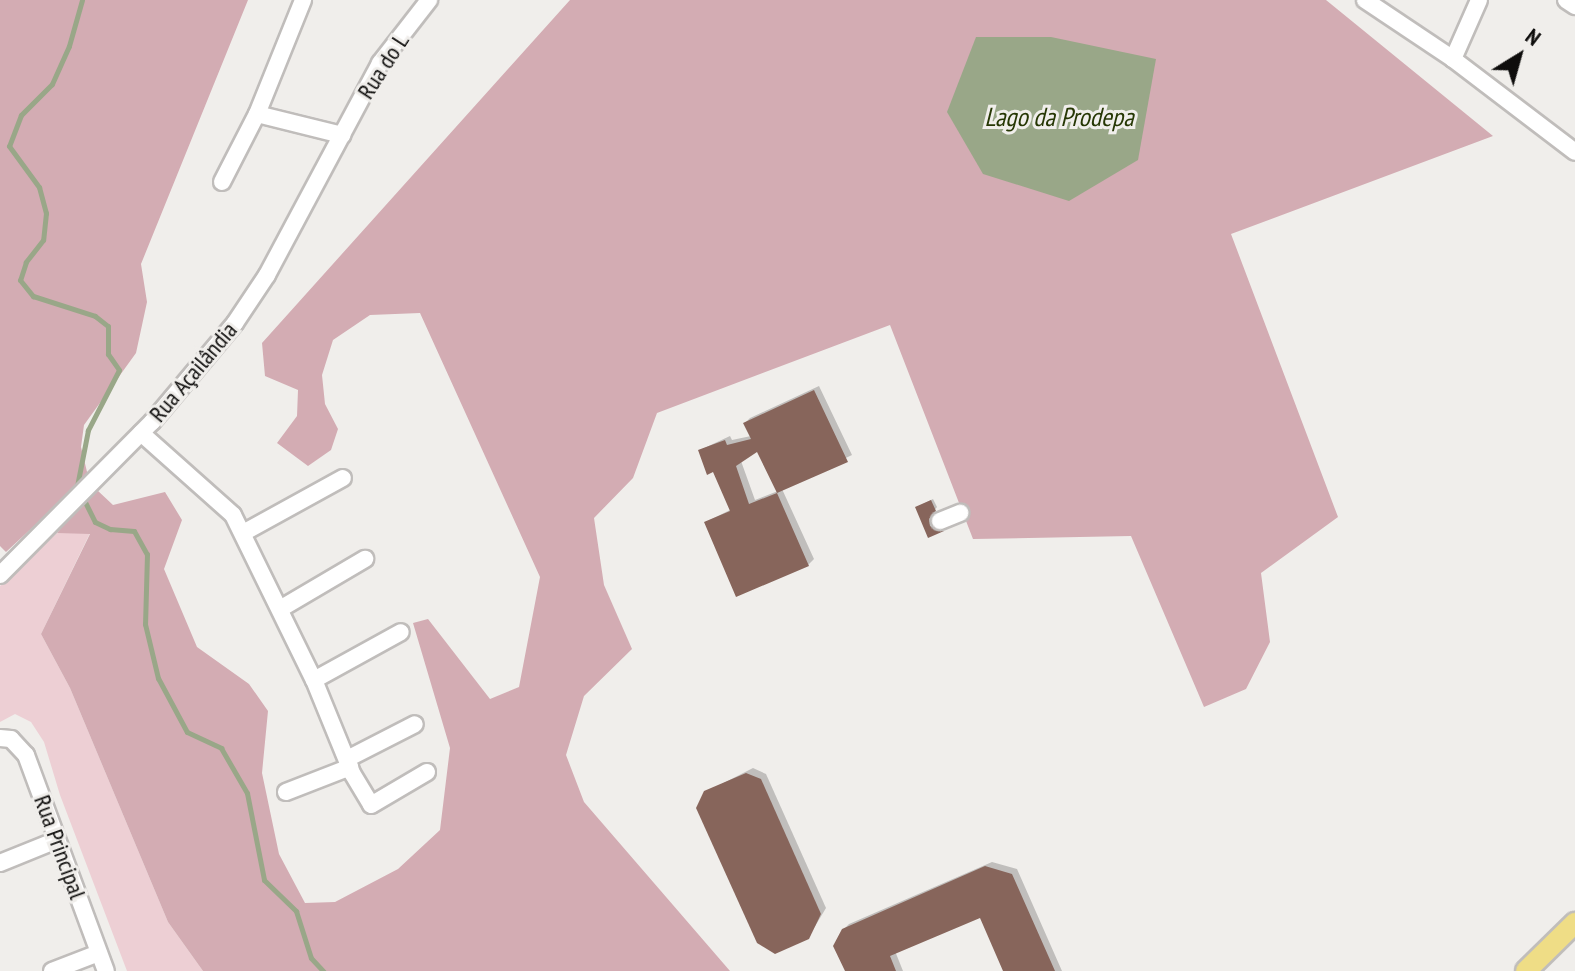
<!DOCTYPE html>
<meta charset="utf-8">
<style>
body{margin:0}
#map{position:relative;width:1575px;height:971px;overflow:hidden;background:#f0eeeb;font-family:"PT Sans Narrow",sans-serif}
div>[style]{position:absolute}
.green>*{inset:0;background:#edcfd4}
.forest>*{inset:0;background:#d3acb3}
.water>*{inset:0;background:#99a788}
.shadow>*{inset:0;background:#0003}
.stream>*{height:5px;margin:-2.5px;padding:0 2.5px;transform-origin:2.5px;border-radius:2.5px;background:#99a788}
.building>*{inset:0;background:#87655b}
.roads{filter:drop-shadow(2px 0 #c0bdbb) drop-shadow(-2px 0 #c0bdbb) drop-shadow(0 2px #c0bdbb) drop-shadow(0 -2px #c0bdbb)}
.minor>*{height:16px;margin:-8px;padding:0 8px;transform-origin:8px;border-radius:8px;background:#fff}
.major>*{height:20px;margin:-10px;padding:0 10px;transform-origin:10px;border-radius:10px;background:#efdd86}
span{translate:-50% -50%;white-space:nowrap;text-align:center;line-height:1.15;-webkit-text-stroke:6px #f0eeeb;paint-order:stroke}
.street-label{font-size:24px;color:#0e0d0c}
.water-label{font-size:26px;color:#263704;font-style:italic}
.north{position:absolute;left:1479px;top:16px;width:80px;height:80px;-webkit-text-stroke:6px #f0eeeb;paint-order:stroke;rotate:37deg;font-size:22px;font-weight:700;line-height:32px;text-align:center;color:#0e0d0c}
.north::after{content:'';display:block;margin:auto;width:28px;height:36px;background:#0e0d0c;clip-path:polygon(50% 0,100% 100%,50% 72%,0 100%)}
</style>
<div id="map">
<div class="green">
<i style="clip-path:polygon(57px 533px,90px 533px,41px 634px,70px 688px,168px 922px,203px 971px,127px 971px,60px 795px,44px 742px,31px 722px,15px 714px,0 722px,0 586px)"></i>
</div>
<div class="forest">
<i style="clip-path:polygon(0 0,248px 0,141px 264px,147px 302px,136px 353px,84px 425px,81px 447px,88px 476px,6px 552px,0 546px)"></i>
<i style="clip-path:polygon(570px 0,1326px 0,1493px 136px,1231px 234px,1338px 517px,1261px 573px,1270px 642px,1246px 689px,1204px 707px,1131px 536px,973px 539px,890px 325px,657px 413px,633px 478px,594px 518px,604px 585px,632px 649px,584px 696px,566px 755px,584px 802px,730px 971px,203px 971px,168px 922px,70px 688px,41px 634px,90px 534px,57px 533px,84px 500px,97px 490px,113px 505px,165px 492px,182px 520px,164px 569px,197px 647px,249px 684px,268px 711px,262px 773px,279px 854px,305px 903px,335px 902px,398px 869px,440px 830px,450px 748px,413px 623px,428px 619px,490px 699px,519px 687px,540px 577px,420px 313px,370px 315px,333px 340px,322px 375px,325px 404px,338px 429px,331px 450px,308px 466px,277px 443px,297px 416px,298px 390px,265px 376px,262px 343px)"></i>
</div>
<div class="water">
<i style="clip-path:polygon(976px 37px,1051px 37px,1156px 59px,1138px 160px,1069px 201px,983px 174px,947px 112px)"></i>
</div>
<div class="shadow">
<i style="clip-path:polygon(evenodd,819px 386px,852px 455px,782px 489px,814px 559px,808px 565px,706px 522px,732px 509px,714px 469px,700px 450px,730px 436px,732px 440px,751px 436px,745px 423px,750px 418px,819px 386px,758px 449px,778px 491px,755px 500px,741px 461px,758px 449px)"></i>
<i style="clip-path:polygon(933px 499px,937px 507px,931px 515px,932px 524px,944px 529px,929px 535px,917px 507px)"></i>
<i style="clip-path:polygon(753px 768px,766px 774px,826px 908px,808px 938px,706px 792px)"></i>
<i style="clip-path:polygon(992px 862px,1017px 869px,1062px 971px,1005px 971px,981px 915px,895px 951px,903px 971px,847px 971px,843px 930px,849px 924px)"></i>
</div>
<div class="stream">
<i style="left:82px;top:0;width:48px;rotate:105.8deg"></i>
<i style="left:69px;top:46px;width:42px;rotate:114.1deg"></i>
<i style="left:52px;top:84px;width:44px;rotate:135deg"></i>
<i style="left:21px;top:115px;width:33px;rotate:111deg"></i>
<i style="left:9px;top:146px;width:51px;rotate:53.8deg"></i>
<i style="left:39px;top:187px;width:27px;rotate:75deg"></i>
<i style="left:46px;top:213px;width:27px;rotate:96deg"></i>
<i style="left:43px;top:240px;width:28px;rotate:128deg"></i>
<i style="left:26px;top:262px;width:19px;rotate:108deg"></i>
<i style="left:20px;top:280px;width:21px;rotate:51deg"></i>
<i style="left:33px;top:296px;width:65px;rotate:17.9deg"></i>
<i style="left:95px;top:316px;width:16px;rotate:38deg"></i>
<i style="left:108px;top:326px;width:28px;rotate:90deg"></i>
<i style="left:108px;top:354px;width:19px;rotate:55deg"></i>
<i style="left:119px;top:370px;width:68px;rotate:117.3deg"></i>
<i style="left:88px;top:430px;width:57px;rotate:101.1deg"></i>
<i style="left:77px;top:486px;width:40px;rotate:63.4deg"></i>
<i style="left:95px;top:522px;width:17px;rotate:25deg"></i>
<i style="left:110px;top:529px;width:24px;rotate:5deg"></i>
<i style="left:134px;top:531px;width:26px;rotate:61deg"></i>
<i style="left:147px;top:554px;width:70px;rotate:91.6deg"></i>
<i style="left:145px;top:624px;width:56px;rotate:76.5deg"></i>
<i style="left:158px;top:678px;width:61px;rotate:61.8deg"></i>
<i style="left:187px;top:732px;width:38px;rotate:25deg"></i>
<i style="left:221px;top:748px;width:52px;rotate:60deg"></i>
<i style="left:247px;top:793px;width:89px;rotate:78.9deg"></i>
<i style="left:264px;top:880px;width:45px;rotate:44.1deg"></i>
<i style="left:296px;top:911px;width:49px;rotate:72.3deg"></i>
<i style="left:311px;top:958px;width:18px;rotate:47deg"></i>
</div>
<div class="building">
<i style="clip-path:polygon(evenodd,814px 390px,848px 462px,777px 493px,809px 566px,736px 597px,704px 522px,730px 511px,713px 472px,707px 475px,698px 450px,725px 440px,727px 445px,751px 439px,743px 423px,814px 390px,757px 452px,777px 493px,749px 504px,736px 466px,757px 452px)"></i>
<i style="clip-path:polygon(931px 500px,936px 511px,929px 519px,930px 526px,944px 531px,928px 538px,915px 507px)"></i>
<i style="clip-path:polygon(746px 773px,761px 779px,821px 914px,809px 939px,775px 954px,757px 943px,696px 808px,704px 791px)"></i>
<i style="clip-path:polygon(985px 866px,1012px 874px,1055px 971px,1003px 971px,980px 918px,890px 956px,896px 971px,845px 971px,833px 946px,842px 929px)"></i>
</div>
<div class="roads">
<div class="minor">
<i style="left:1365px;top:0;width:106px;rotate:33.8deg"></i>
<i style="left:1453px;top:59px;width:153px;rotate:37.3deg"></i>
<i style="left:1566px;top:0;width:11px;rotate:34deg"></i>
<i style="left:1453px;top:59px;width:64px;rotate:-66.2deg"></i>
<i style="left:257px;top:114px;width:88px;rotate:13.9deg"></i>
<i style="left:222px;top:182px;width:76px;rotate:-62.8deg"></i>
<i style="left:257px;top:114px;width:123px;rotate:-68deg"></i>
<i style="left:141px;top:433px;width:123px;rotate:41.7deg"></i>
<i style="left:233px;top:515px;width:184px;rotate:63.9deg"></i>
<i style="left:314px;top:680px;width:100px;rotate:67.8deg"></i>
<i style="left:352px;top:773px;width:37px;rotate:59deg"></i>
<i style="left:371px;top:805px;width:65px;rotate:-30.5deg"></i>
<i style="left:940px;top:521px;width:22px;rotate:-22deg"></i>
<i style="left:243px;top:533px;width:114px;rotate:-28.8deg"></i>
<i style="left:0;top:575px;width:216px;rotate:-45.2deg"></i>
<i style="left:152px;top:422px;width:129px;rotate:-50deg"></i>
<i style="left:235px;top:323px;width:58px;rotate:-56.3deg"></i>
<i style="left:267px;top:275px;width:240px;rotate:-61.9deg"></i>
<i style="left:380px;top:63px;width:80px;rotate:-52.1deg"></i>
<i style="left:280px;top:609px;width:99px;rotate:-30.5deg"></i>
<i style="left:314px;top:680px;width:99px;rotate:-28.9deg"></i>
<i style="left:0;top:738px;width:11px;rotate:5deg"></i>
<i style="left:11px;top:739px;width:22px;rotate:47deg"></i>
<i style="left:26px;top:755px;width:230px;rotate:69.7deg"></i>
<i style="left:347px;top:759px;width:76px;rotate:-27.2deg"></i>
<i style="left:286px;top:792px;width:69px;rotate:-21.3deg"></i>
<i style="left:0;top:863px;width:61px;rotate:-22deg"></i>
<i style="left:52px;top:971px;width:50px;rotate:-21deg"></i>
</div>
<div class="major">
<i style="left:1526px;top:971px;width:69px;rotate:-44.4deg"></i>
</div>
</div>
<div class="street-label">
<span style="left:383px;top:66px;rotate:-57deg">Rua do L</span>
<span style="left:193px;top:372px;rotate:-50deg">Rua Açailândia</span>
<span style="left:60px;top:847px;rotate:70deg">Rua Principal</span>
</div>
<div class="water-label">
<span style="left:1059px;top:117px">Lago da Prodepa</span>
</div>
<div class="north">N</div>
</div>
